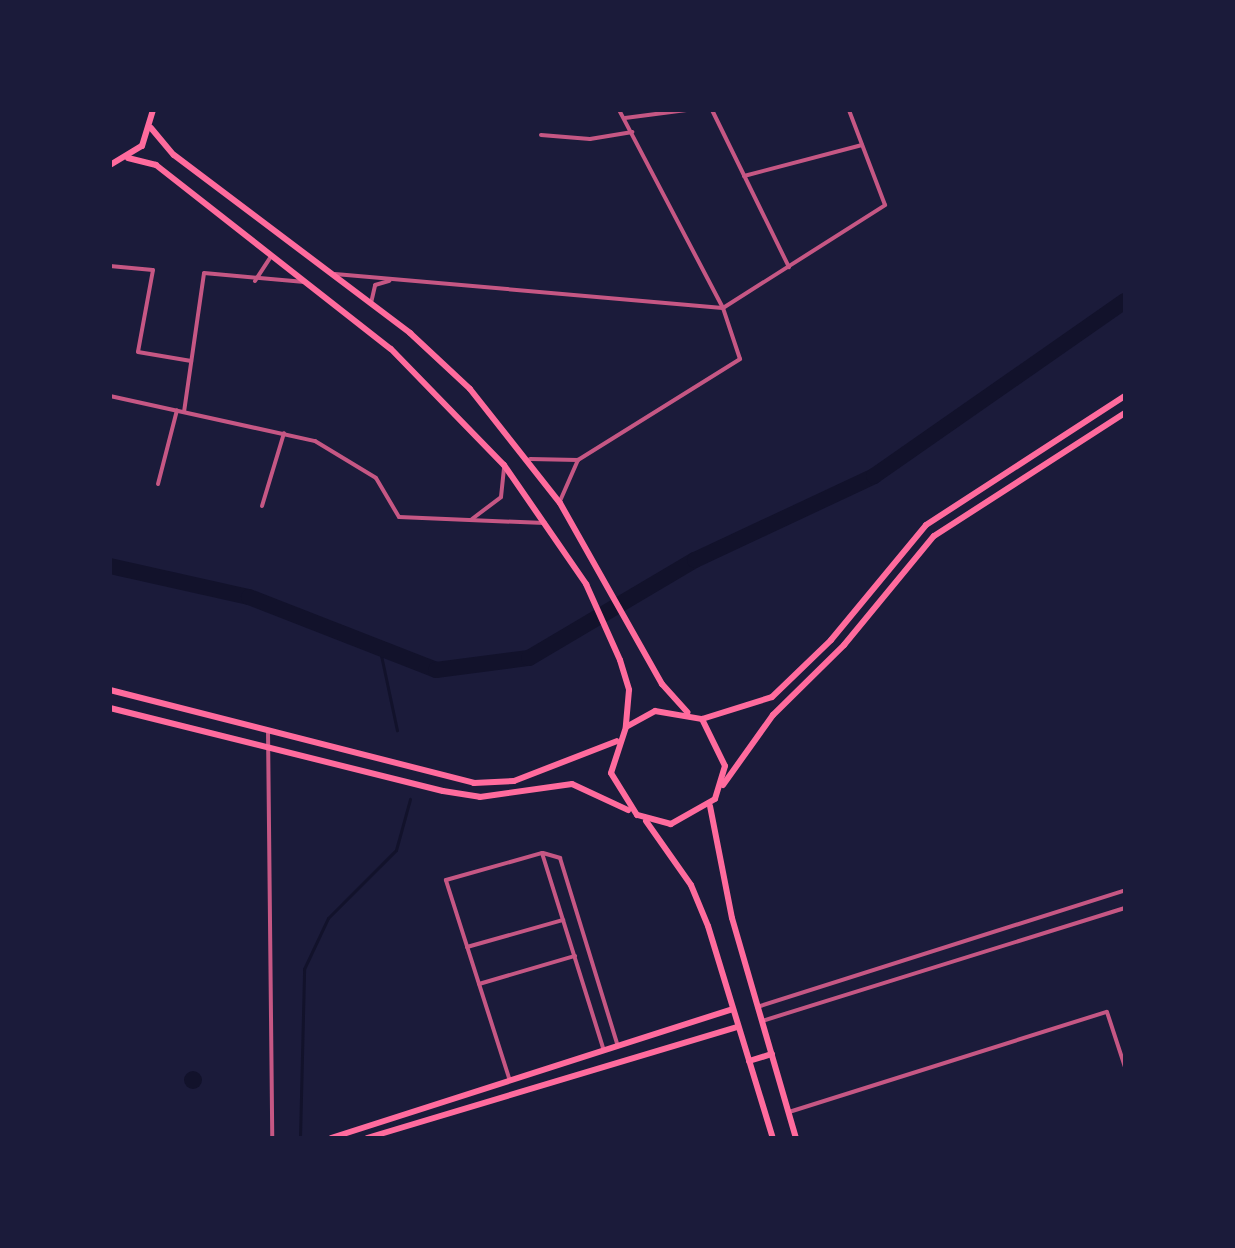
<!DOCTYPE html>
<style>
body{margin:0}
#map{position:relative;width:1235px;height:1248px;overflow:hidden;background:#1b1b3a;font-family:Signika,sans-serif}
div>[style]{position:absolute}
.water>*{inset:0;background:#12122b}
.round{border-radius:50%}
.stream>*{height:3px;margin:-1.5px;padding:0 1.5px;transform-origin:1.5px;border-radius:1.5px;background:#12122b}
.river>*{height:16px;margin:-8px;padding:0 8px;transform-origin:8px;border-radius:8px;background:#12122b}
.minor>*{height:4px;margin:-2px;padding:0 2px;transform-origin:2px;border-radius:2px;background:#c65784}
.secondary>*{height:6px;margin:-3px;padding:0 3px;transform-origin:3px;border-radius:3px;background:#ff6b9d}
span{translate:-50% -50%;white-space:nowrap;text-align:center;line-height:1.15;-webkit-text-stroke:6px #1b1b3a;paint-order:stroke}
.frame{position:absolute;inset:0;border:112px solid #1b1b3a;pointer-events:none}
</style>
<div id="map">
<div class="water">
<i class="round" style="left:184px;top:1071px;width:18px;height:18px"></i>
</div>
<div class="stream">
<i style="left:381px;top:655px;width:77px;rotate:78deg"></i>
<i style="left:300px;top:1138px;width:169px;rotate:-88.6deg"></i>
<i style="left:304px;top:969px;width:56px;rotate:-64.8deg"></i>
<i style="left:328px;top:918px;width:96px;rotate:-45deg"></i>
<i style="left:396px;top:850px;width:53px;rotate:-74.6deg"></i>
</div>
<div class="river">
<i style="left:110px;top:566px;width:142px;rotate:12.6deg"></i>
<i style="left:249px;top:597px;width:201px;rotate:21.3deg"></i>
<i style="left:436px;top:670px;width:94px;rotate:-7.4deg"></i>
<i style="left:529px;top:658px;width:193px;rotate:-30.6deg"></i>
<i style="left:695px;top:560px;width:198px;rotate:-25.1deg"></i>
<i style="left:874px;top:476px;width:306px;rotate:-34.9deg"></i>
</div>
<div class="minor">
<i style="left:712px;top:110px;width:175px;rotate:63.9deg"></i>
<i style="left:625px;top:118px;width:62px;rotate:-7.5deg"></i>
<i style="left:541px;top:135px;width:49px;rotate:4.7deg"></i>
<i style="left:590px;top:139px;width:43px;rotate:-9.5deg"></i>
<i style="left:744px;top:176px;width:122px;rotate:-14.7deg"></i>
<i style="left:110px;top:266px;width:43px;rotate:5.3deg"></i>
<i style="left:153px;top:270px;width:83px;rotate:100.4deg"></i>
<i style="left:138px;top:352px;width:54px;rotate:9.6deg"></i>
<i style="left:335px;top:274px;width:389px;rotate:5deg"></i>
<i style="left:723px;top:308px;width:192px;rotate:-32.4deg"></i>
<i style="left:885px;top:205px;width:102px;rotate:-110.8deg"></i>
<i style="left:255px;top:281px;width:30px;rotate:-57deg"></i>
<i style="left:371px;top:303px;width:18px;rotate:-77deg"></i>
<i style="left:375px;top:285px;width:15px;rotate:-16deg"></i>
<i style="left:110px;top:396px;width:210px;rotate:12.4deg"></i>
<i style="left:315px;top:441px;width:71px;rotate:31.2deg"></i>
<i style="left:376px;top:478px;width:45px;rotate:59.5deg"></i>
<i style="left:399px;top:517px;width:146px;rotate:2.4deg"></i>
<i style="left:184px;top:412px;width:140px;rotate:-81.8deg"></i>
<i style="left:204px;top:273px;width:101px;rotate:5.1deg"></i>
<i style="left:530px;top:459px;width:48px;rotate:1.2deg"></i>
<i style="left:158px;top:484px;width:76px;rotate:-75.6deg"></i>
<i style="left:560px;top:501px;width:45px;rotate:-66.3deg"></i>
<i style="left:578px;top:460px;width:191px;rotate:-31.9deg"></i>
<i style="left:740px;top:359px;width:54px;rotate:-108.4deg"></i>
<i style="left:723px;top:308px;width:224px;rotate:-117.7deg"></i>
<i style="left:262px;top:506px;width:76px;rotate:-73.2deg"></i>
<i style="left:472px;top:519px;width:36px;rotate:-37deg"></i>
<i style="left:501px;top:497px;width:30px;rotate:-84deg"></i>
<i style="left:268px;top:730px;width:408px;rotate:89.4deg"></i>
<i style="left:543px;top:853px;width:18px;rotate:16deg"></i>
<i style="left:560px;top:858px;width:197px;rotate:72.9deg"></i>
<i style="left:467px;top:947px;width:100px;rotate:-15.7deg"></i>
<i style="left:479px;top:984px;width:100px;rotate:-16.3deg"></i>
<i style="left:757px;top:1007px;width:386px;rotate:-17.6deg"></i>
<i style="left:762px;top:1021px;width:380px;rotate:-17.3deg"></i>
<i style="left:510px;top:1081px;width:211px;rotate:-107.7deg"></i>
<i style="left:446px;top:880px;width:100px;rotate:-15.7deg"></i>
<i style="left:542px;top:853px;width:207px;rotate:72.6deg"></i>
<i style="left:789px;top:1112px;width:333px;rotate:-17.5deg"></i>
<i style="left:1107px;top:1012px;width:58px;rotate:71.9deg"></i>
</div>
<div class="secondary">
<i style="left:151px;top:128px;width:35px;rotate:50deg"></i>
<i style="left:174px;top:155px;width:296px;rotate:37deg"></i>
<i style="left:410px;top:333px;width:82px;rotate:43deg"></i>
<i style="left:470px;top:389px;width:145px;rotate:51.7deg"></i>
<i style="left:560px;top:503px;width:208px;rotate:60.6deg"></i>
<i style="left:662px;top:684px;width:38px;rotate:48deg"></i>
<i style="left:128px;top:158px;width:29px;rotate:14deg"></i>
<i style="left:156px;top:165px;width:298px;rotate:38.1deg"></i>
<i style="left:391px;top:349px;width:162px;rotate:45.8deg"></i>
<i style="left:504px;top:465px;width:145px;rotate:55.4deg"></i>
<i style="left:586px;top:584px;width:83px;rotate:65.9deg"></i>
<i style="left:620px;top:660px;width:31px;rotate:73deg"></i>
<i style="left:629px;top:690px;width:37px;rotate:95deg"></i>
<i style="left:110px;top:165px;width:37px;rotate:-31deg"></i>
<i style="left:142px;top:146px;width:38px;rotate:-73deg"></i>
<i style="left:110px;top:690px;width:376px;rotate:14.3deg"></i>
<i style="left:474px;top:783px;width:40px;rotate:-2.9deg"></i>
<i style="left:514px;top:781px;width:110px;rotate:-21.2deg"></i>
<i style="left:110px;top:708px;width:343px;rotate:14deg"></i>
<i style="left:443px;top:791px;width:37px;rotate:9deg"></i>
<i style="left:480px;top:797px;width:93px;rotate:-8deg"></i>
<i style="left:572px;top:784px;width:62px;rotate:24.9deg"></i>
<i style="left:702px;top:719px;width:52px;rotate:63.9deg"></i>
<i style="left:725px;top:766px;width:34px;rotate:107deg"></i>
<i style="left:715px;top:799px;width:51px;rotate:150.4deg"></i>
<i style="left:671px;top:824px;width:35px;rotate:-165deg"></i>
<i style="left:637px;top:815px;width:49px;rotate:-121.8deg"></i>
<i style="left:611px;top:773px;width:48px;rotate:-71.9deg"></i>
<i style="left:626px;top:727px;width:33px;rotate:-29deg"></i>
<i style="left:655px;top:711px;width:48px;rotate:9.7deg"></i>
<i style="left:702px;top:719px;width:73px;rotate:-17.4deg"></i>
<i style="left:772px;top:697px;width:82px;rotate:-44deg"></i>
<i style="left:831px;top:640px;width:149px;rotate:-50.4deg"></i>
<i style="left:926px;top:525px;width:237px;rotate:-33deg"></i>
<i style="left:723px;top:785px;width:86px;rotate:-54.5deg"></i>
<i style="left:773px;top:715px;width:100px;rotate:-44.6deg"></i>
<i style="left:844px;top:645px;width:141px;rotate:-50.5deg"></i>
<i style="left:934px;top:536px;width:227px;rotate:-32.8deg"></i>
<i style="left:710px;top:806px;width:114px;rotate:78.9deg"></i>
<i style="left:732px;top:918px;width:229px;rotate:73.8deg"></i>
<i style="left:646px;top:821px;width:78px;rotate:54.9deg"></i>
<i style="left:691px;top:885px;width:44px;rotate:67.5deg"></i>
<i style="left:708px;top:926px;width:222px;rotate:73deg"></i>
<i style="left:749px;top:1061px;width:24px;rotate:-17deg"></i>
<i style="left:331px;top:1138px;width:421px;rotate:-17.8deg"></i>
<i style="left:367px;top:1138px;width:386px;rotate:-16.7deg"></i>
</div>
<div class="frame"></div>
</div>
